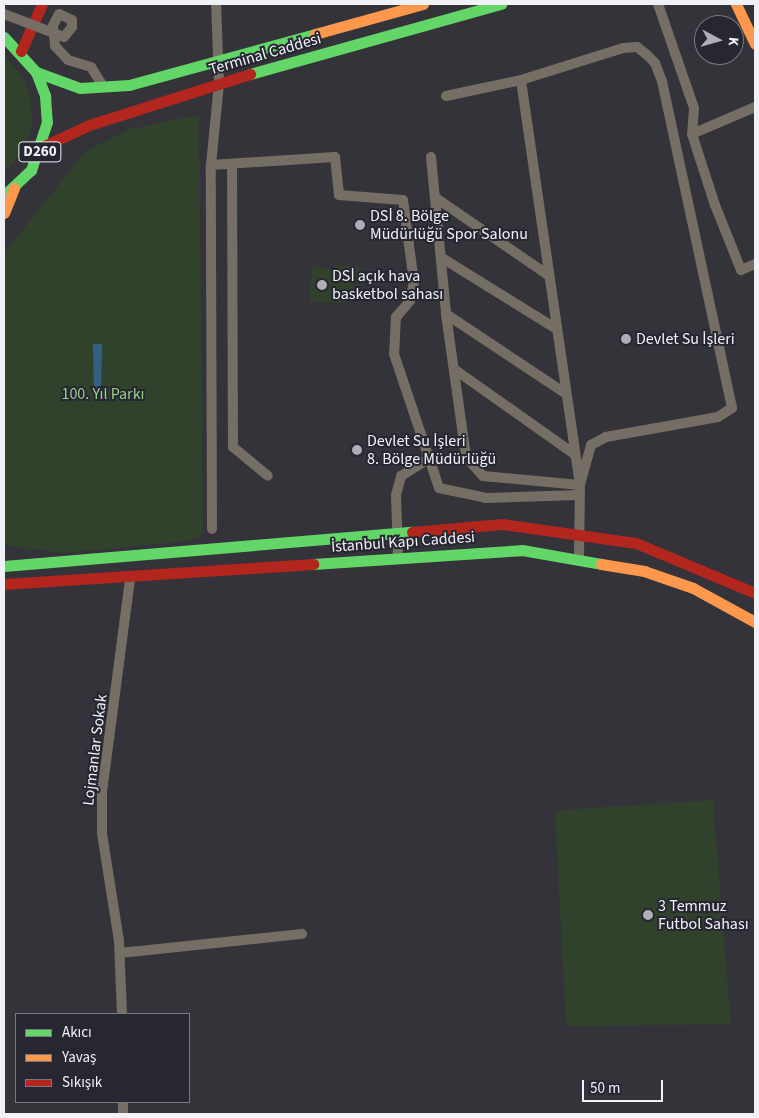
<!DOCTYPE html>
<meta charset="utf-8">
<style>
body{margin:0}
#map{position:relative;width:759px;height:1118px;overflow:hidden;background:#333339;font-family:"Source Sans 3",sans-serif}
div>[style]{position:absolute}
.green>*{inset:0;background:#30422b}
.water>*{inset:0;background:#326180}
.street>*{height:10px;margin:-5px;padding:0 5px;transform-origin:5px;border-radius:5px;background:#756e64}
.fast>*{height:11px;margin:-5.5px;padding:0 5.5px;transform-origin:5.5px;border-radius:5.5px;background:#63d668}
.slow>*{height:11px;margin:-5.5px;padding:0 5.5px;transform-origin:5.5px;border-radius:5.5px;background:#ff974d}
.jam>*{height:11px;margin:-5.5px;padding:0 5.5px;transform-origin:5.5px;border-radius:5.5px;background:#b3261e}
.street-bridge>*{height:10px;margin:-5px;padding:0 5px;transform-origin:5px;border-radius:5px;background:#756e64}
.dots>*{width:14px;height:14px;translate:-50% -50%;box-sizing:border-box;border:2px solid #272731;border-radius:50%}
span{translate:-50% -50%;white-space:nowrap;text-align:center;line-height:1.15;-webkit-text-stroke:4px #272731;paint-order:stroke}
.shield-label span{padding:1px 4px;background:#272731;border:1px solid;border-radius:4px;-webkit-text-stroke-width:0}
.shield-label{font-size:15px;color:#f1f1f8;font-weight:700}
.street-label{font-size:16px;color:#f1f1f8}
.poi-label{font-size:16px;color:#f1f1f8}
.left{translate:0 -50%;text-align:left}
.park-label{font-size:16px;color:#9acf8c}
.frame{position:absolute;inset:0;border:5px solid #f1f1f8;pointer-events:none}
.legend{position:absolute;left:15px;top:1013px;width:175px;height:90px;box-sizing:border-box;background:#272731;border:1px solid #787881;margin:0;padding:6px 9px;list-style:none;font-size:15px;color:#f1f1f8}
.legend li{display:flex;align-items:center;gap:10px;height:25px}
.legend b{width:25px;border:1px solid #787881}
.north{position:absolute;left:694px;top:15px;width:50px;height:50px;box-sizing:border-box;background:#272731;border:1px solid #787881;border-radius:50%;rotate:96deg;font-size:14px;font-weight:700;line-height:20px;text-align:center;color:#f1f1f8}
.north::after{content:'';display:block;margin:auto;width:18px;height:22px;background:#aeaeb5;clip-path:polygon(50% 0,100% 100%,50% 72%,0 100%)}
.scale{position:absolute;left:582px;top:1080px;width:81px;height:22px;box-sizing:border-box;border:2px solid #f1f1f8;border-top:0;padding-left:6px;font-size:15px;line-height:18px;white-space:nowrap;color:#f1f1f8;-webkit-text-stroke:4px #272731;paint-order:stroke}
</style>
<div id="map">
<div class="green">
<i style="clip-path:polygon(4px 55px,22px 76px,31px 99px,32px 125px,24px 150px,4px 174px)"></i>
<i style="clip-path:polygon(199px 115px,203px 535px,189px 541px,63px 553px,4px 545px,4px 253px,85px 152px,130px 129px)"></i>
<i style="clip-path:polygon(335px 265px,360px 267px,353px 291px,340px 303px,309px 302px,312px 267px,335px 269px)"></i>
<i style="clip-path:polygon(713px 800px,731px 1024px,566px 1026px,555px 814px,562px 810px)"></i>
</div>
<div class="water">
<i style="clip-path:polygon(93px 344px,102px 344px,101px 401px,94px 398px)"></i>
</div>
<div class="street">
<i style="left:658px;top:4px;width:110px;rotate:70.9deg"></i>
<i style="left:694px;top:108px;width:26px;rotate:94deg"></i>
<i style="left:692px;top:134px;width:75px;rotate:72.1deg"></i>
<i style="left:715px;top:205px;width:70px;rotate:68.2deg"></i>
<i style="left:741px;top:270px;width:15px;rotate:-23deg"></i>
<i style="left:72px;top:27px;width:7px;rotate:-90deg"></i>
<i style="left:72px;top:20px;width:14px;rotate:-155deg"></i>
<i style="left:59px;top:14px;width:13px;rotate:117deg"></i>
<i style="left:53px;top:26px;width:20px;rotate:84deg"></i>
<i style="left:55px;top:46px;width:19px;rotate:47deg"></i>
<i style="left:68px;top:60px;width:24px;rotate:17deg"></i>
<i style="left:91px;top:67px;width:22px;rotate:58deg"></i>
<i style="left:446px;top:96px;width:77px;rotate:-12deg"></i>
<i style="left:521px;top:80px;width:107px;rotate:-17.4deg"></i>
<i style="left:623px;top:48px;width:14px;rotate:-4deg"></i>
<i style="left:637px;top:47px;width:11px;rotate:38deg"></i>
<i style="left:646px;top:54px;width:13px;rotate:45deg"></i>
<i style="left:655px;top:63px;width:19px;rotate:69deg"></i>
<i style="left:662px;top:81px;width:334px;rotate:77.9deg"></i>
<i style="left:732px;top:408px;width:17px;rotate:147deg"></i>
<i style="left:718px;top:417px;width:114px;rotate:169.9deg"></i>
<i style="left:606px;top:437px;width:17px;rotate:152deg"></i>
<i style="left:591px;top:445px;width:41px;rotate:105.4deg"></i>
<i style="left:580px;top:485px;width:73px;rotate:90.8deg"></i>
<i style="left:692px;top:134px;width:69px;rotate:-23.2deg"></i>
<i style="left:431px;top:157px;width:158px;rotate:84.5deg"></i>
<i style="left:446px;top:314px;width:144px;rotate:82deg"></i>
<i style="left:466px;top:457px;width:25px;rotate:48deg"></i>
<i style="left:483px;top:476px;width:97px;rotate:5.3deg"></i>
<i style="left:580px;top:485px;width:409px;rotate:-98.3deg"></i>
<i style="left:211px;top:165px;width:124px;rotate:-3.7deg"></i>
<i style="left:335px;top:157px;width:38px;rotate:84deg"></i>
<i style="left:339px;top:195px;width:64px;rotate:4.5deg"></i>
<i style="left:403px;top:200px;width:83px;rotate:82.4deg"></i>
<i style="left:414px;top:282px;width:19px;rotate:102deg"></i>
<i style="left:410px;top:301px;width:21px;rotate:131deg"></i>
<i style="left:396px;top:317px;width:37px;rotate:93deg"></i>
<i style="left:394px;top:354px;width:141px;rotate:71.4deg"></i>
<i style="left:439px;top:488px;width:48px;rotate:12deg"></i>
<i style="left:486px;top:498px;width:93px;rotate:-1.8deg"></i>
<i style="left:232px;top:165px;width:282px;rotate:89.8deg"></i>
<i style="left:233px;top:447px;width:45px;rotate:39.6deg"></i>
<i style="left:436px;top:198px;width:136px;rotate:34.5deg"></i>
<i style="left:442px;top:258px;width:133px;rotate:31.8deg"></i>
<i style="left:446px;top:314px;width:143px;rotate:33.6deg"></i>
<i style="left:454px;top:369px;width:147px;rotate:35.3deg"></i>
<i style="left:212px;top:529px;width:364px;rotate:-90.2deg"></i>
<i style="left:211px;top:165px;width:81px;rotate:-84.4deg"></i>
<i style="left:219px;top:84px;width:80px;rotate:-92.1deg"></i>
<i style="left:398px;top:558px;width:63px;rotate:-91.8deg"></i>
<i style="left:396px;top:495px;width:20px;rotate:-75deg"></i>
<i style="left:401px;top:476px;width:34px;rotate:-32deg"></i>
<i style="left:120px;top:953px;width:183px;rotate:-6deg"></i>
<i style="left:122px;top:1014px;width:73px;rotate:-92.4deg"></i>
<i style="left:119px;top:941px;width:108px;rotate:-99deg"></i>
<i style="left:102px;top:834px;width:42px;rotate:-90deg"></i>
<i style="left:102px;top:792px;width:216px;rotate:-82.5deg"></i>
<i style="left:123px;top:1102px;width:12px;rotate:90deg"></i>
</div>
<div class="fast">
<i style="left:4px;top:37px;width:47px;rotate:47.6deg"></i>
<i style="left:36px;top:72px;width:26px;rotate:69deg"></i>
<i style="left:45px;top:96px;width:26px;rotate:86deg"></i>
<i style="left:47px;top:122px;width:51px;rotate:108.4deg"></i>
<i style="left:31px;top:170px;width:37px;rotate:137deg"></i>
<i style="left:36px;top:72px;width:47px;rotate:20deg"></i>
<i style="left:80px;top:88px;width:49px;rotate:-3.5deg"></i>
<i style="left:129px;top:85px;width:193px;rotate:-15.3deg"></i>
<i style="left:250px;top:74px;width:261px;rotate:-15.6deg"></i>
<i style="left:313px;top:564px;width:209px;rotate:-3.8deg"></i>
<i style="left:522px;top:550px;width:80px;rotate:10deg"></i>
<i style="left:4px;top:566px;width:409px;rotate:-4.8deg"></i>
</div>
<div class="slow">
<i style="left:736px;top:4px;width:44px;rotate:64.6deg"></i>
<i style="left:315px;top:34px;width:112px;rotate:-15.5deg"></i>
<i style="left:4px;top:213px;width:27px;rotate:-68deg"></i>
<i style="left:601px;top:564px;width:44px;rotate:9.2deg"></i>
<i style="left:644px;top:571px;width:52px;rotate:19.1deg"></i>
<i style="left:693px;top:588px;width:71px;rotate:28.7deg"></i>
</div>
<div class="jam">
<i style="left:21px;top:51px;width:51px;rotate:-65.9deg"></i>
<i style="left:42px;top:147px;width:52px;rotate:-25.1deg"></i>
<i style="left:89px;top:125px;width:169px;rotate:-17.6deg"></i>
<i style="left:412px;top:532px;width:90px;rotate:-5.1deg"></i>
<i style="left:502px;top:524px;width:135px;rotate:8.1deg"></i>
<i style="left:636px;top:543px;width:129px;rotate:22.8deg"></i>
<i style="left:4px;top:584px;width:310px;rotate:-3.7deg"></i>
</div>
<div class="street-bridge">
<i style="left:4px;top:14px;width:64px;rotate:21deg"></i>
<i style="left:64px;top:37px;width:13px;rotate:-51deg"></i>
</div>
<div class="dots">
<i style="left:360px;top:225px;background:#aeaeb5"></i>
<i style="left:322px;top:285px;background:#aeaeb5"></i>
<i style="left:626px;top:339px;background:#aeaeb5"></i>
<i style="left:357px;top:450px;background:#aeaeb5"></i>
<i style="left:648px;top:915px;background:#aeaeb5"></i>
</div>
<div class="shield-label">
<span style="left:40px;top:152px">D260</span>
</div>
<div class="street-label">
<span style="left:265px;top:54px;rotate:-16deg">Terminal Caddesi</span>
<span style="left:403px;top:542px;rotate:-4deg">İstanbul Kapı Caddesi</span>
<span style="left:95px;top:750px;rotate:-83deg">Lojmanlar Sokak</span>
</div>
<div class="poi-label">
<span class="left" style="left:370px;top:225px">DSİ 8. Bölge<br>Müdürlüğü Spor Salonu</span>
<span class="left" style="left:332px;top:285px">DSİ açık hava<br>basketbol sahası</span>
<span class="left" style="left:636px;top:339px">Devlet Su İşleri</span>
<span class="left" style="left:367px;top:450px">Devlet Su İşleri<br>8. Bölge Müdürlüğü</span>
<span class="left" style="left:658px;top:915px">3 Temmuz<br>Futbol Sahası</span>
</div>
<div class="park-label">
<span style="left:103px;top:394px">100. Yıl Parkı</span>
</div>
<div class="frame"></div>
<ul class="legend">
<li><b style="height:6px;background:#63d668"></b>Akıcı</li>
<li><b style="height:6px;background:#ff974d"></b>Yavaş</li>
<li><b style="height:6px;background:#b3261e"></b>Sıkışık</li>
</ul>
<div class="north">K</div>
<div class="scale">50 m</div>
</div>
